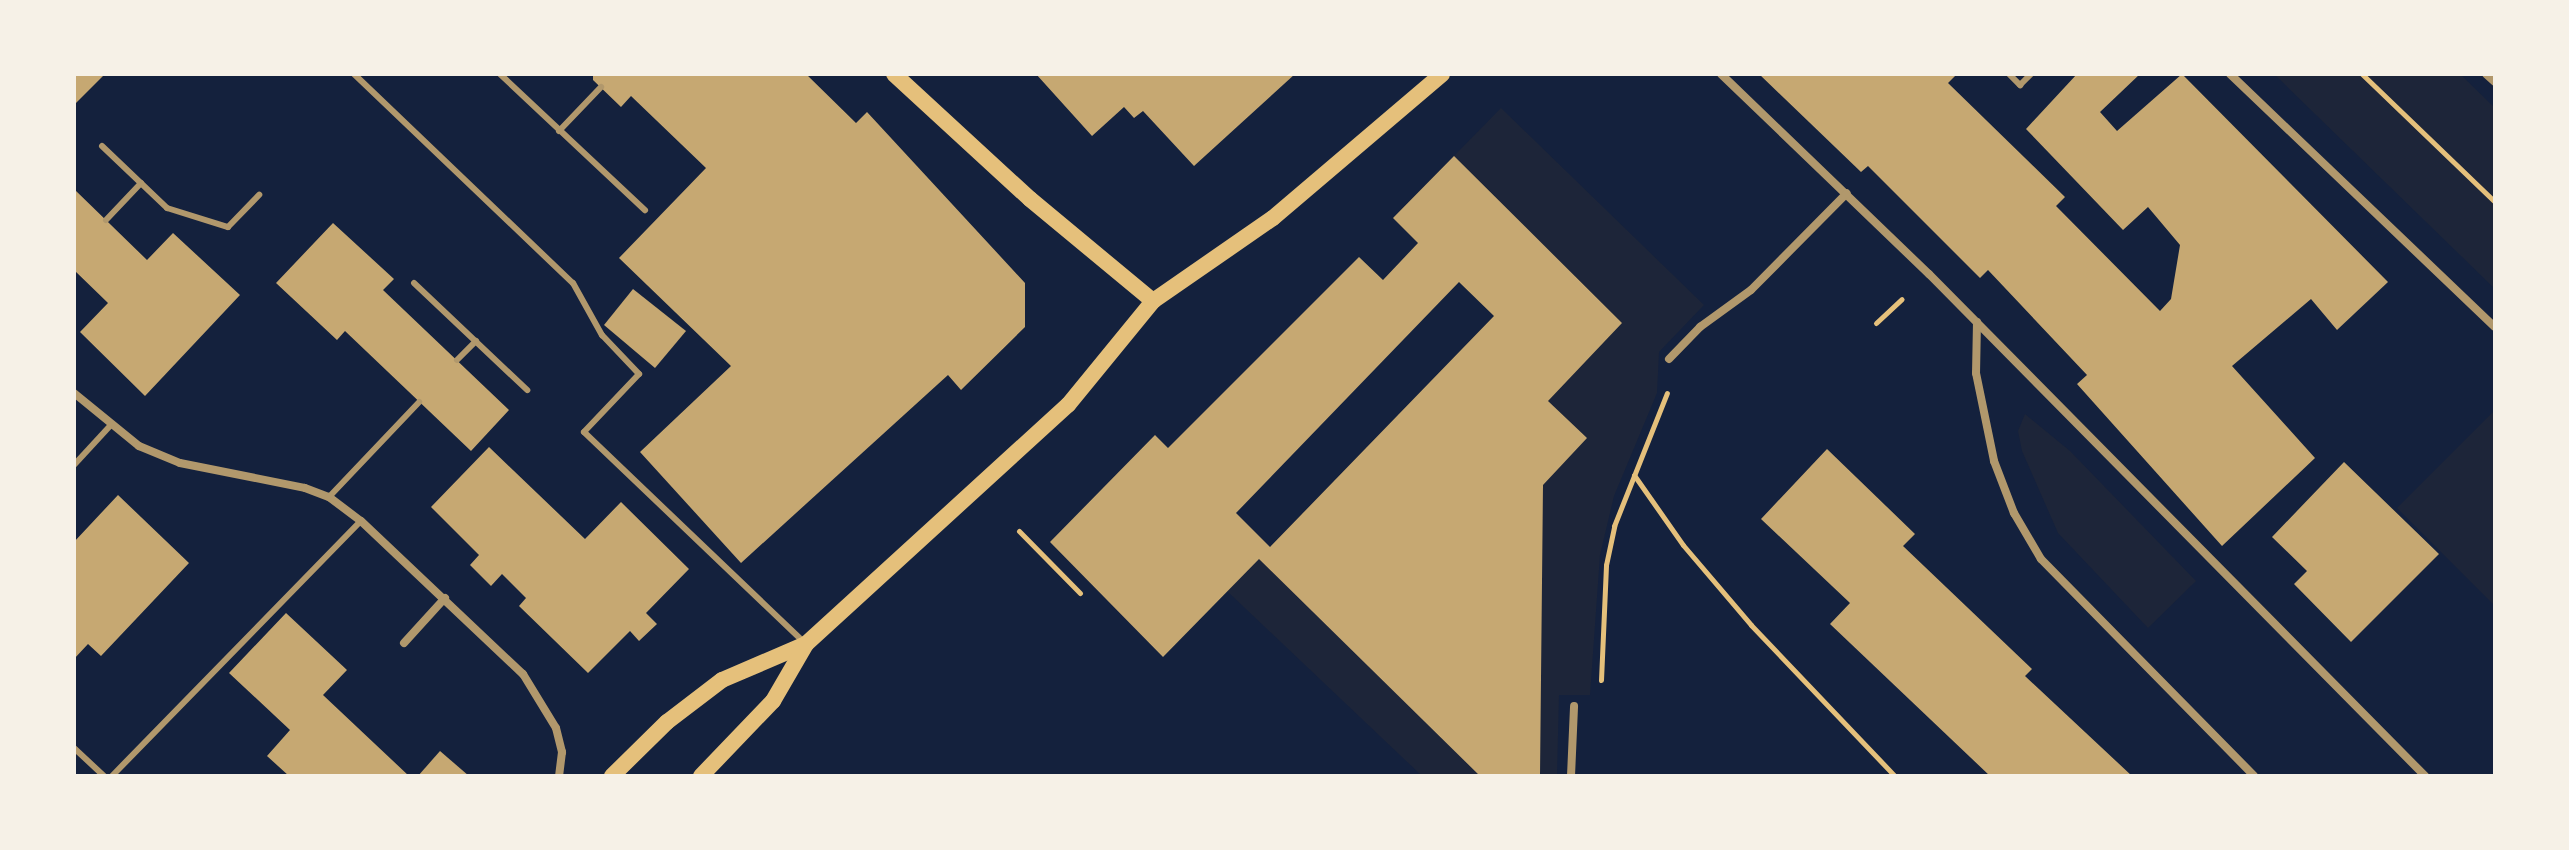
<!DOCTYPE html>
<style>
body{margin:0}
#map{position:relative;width:2569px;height:850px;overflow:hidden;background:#14213d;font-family:"Libre Baskerville",serif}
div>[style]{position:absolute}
.green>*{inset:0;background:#1d2539}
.building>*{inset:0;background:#c6a872}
.path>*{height:5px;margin:-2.5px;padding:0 2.5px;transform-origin:2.5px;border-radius:2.5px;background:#e5c07b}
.service>*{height:6px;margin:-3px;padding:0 3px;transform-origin:3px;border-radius:3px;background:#b1986c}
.minor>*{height:8px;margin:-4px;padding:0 4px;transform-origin:4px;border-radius:4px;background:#b1986c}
.secondary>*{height:16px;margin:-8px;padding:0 8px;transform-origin:8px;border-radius:8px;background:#e5c07b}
span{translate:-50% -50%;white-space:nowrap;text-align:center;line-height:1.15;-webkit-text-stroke:8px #f6f1e7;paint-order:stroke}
.frame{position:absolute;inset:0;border:76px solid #f6f1e7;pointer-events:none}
</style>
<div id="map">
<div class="green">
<i style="clip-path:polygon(2274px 74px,2460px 74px,2495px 108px,2495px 289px)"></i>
<i style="clip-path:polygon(1501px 108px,1704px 305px,1659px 352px,1657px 393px,1614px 496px,1600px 555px,1590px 695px,1559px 695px,1557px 776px,1422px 776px,1227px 591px,1494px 316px,1393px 218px)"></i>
<i style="clip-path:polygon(2495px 410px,2495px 606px,2397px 508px)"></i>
<i style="clip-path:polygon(2025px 414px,2070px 451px,2196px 581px,2148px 628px,2058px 533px,2022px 451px,2018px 431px)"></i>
</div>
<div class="building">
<i style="clip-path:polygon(74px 74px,105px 74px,74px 105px)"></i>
<i style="clip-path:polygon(593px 74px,806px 74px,856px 123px,867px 112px,1025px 283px,1025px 327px,961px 390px,948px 375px,741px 563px,640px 452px,731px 366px,619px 258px,706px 168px,631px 96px,621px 107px,593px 80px)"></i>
<i style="clip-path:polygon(1036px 74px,1295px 74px,1194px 166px,1143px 111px,1134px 118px,1124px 107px,1092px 136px)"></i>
<i style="clip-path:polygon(1759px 74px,1957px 74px,1948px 83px,2065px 197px,2056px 206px,2160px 311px,2171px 299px,2180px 245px,2148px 207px,2123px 230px,2026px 129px,2077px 74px,2140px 74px,2100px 112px,2117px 131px,2182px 74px,2388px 282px,2337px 330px,2311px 299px,2232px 366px,2315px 458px,2222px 546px,2077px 384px,2087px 375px,1988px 270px,1980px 278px,1868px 166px,1861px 172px)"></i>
<i style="clip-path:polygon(evenodd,1454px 156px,1622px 323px,1548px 401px,1587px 438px,1543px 485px,1540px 776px,1480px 776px,1259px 559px,1163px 657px,1050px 542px,1155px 435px,1168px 448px,1359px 257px,1383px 280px,1418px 243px,1393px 218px,1454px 156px,1459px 282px,1494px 316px,1270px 547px,1236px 513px,1459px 282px)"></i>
<i style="clip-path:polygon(74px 189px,147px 260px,173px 233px,240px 295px,145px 396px,80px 332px,108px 303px,74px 270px)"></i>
<i style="clip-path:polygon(333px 223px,394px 279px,383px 290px,509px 410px,471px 451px,345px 331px,337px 340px,276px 283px)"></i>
<i style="clip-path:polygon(633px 289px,686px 331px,655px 368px,604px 325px)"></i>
<i style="clip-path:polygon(489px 447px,585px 539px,621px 502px,689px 569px,646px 613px,657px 624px,639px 641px,630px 631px,588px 673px,519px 606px,526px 598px,502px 574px,491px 586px,470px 565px,479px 555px,431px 507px)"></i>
<i style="clip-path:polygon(1827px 449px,1915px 534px,1903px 546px,2032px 669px,2025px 676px,2132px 776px,1990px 776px,1830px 624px,1850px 603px,1761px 519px)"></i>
<i style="clip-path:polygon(2344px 462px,2439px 554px,2351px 642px,2294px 584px,2307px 571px,2272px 537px)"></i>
<i style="clip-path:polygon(118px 495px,189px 563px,101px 656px,88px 644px,74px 659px,74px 542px)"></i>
<i style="clip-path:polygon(286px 613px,347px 670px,323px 695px,409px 776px,289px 776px,267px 756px,290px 730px,229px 673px)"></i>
<i style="clip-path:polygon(440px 751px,469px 776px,418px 776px)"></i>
</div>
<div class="path">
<i style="left:2362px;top:74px;width:185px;rotate:43.9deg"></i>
<i style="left:1876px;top:323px;width:35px;rotate:-43deg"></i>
<i style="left:1634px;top:475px;width:85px;rotate:55deg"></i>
<i style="left:1683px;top:545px;width:105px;rotate:49.6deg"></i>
<i style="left:1751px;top:625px;width:209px;rotate:46.4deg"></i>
<i style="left:1019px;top:531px;width:87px;rotate:45.5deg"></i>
<i style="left:1601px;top:680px;width:115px;rotate:-87.5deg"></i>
<i style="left:1606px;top:565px;width:40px;rotate:-78deg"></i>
<i style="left:1614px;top:526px;width:143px;rotate:-68.3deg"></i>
</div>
<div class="service">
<i style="left:354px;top:74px;width:303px;rotate:43.7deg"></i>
<i style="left:573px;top:283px;width:60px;rotate:60.9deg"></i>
<i style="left:602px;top:335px;width:54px;rotate:46.5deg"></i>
<i style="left:639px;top:374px;width:80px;rotate:133.5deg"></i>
<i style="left:584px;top:432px;width:304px;rotate:43.7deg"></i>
<i style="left:500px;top:74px;width:199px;rotate:43.2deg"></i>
<i style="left:2009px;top:74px;width:16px;rotate:45deg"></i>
<i style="left:2020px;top:85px;width:16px;rotate:-45deg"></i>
<i style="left:559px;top:131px;width:61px;rotate:-46.3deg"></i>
<i style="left:102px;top:146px;width:90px;rotate:43.6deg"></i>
<i style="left:167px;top:208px;width:64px;rotate:17.3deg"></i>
<i style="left:228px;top:227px;width:45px;rotate:-45.9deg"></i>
<i style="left:106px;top:220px;width:51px;rotate:-46.6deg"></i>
<i style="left:414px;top:283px;width:156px;rotate:43.4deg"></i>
<i style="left:457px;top:360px;width:27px;rotate:-45deg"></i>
<i style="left:74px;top:465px;width:53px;rotate:-47.3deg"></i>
<i style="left:329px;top:497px;width:131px;rotate:-46.5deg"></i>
<i style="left:74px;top:748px;width:41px;rotate:43deg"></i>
<i style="left:112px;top:776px;width:356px;rotate:-45.7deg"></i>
</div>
<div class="minor">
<i style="left:1721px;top:74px;width:289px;rotate:43.9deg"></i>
<i style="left:1929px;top:274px;width:706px;rotate:45.34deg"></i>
<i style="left:2230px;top:74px;width:366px;rotate:43.7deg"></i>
<i style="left:2486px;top:74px;width:12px;rotate:42deg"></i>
<i style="left:1977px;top:322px;width:51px;rotate:91.1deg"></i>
<i style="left:1976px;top:373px;width:90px;rotate:78.4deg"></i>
<i style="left:1994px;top:461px;width:56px;rotate:69deg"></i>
<i style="left:2014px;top:513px;width:53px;rotate:59.6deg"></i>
<i style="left:2041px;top:559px;width:304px;rotate:45.5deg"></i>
<i style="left:1669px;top:359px;width:45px;rotate:-45.9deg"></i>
<i style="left:1700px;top:327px;width:63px;rotate:-36deg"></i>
<i style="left:1751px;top:290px;width:136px;rotate:-45.3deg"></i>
<i style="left:74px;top:393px;width:84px;rotate:39.2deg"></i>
<i style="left:139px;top:446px;width:44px;rotate:22.5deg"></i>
<i style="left:180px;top:463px;width:127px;rotate:11.3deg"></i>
<i style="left:305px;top:488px;width:26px;rotate:21deg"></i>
<i style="left:329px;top:497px;width:40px;rotate:37deg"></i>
<i style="left:361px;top:521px;width:223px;rotate:43.4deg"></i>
<i style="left:523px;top:674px;width:63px;rotate:58.6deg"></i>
<i style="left:556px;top:728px;width:25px;rotate:76deg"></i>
<i style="left:562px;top:752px;width:24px;rotate:97deg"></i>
<i style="left:404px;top:643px;width:61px;rotate:-47.7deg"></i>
<i style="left:1571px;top:776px;width:70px;rotate:-87.5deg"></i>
</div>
<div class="secondary">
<i style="left:894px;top:74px;width:185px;rotate:42.6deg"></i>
<i style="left:1030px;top:199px;width:160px;rotate:39.7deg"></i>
<i style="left:612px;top:776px;width:77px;rotate:-44.5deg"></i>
<i style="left:667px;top:722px;width:69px;rotate:-37.4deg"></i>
<i style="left:722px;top:680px;width:91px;rotate:-23.2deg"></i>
<i style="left:701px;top:776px;width:104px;rotate:-46.2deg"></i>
<i style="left:773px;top:701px;width:66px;rotate:-59.9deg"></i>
<i style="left:806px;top:644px;width:355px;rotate:-42.4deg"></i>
<i style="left:1068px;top:405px;width:134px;rotate:-50.7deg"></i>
<i style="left:1153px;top:301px;width:146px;rotate:-34.7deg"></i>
<i style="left:1273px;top:218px;width:222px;rotate:-40.4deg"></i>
</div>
<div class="frame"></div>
</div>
